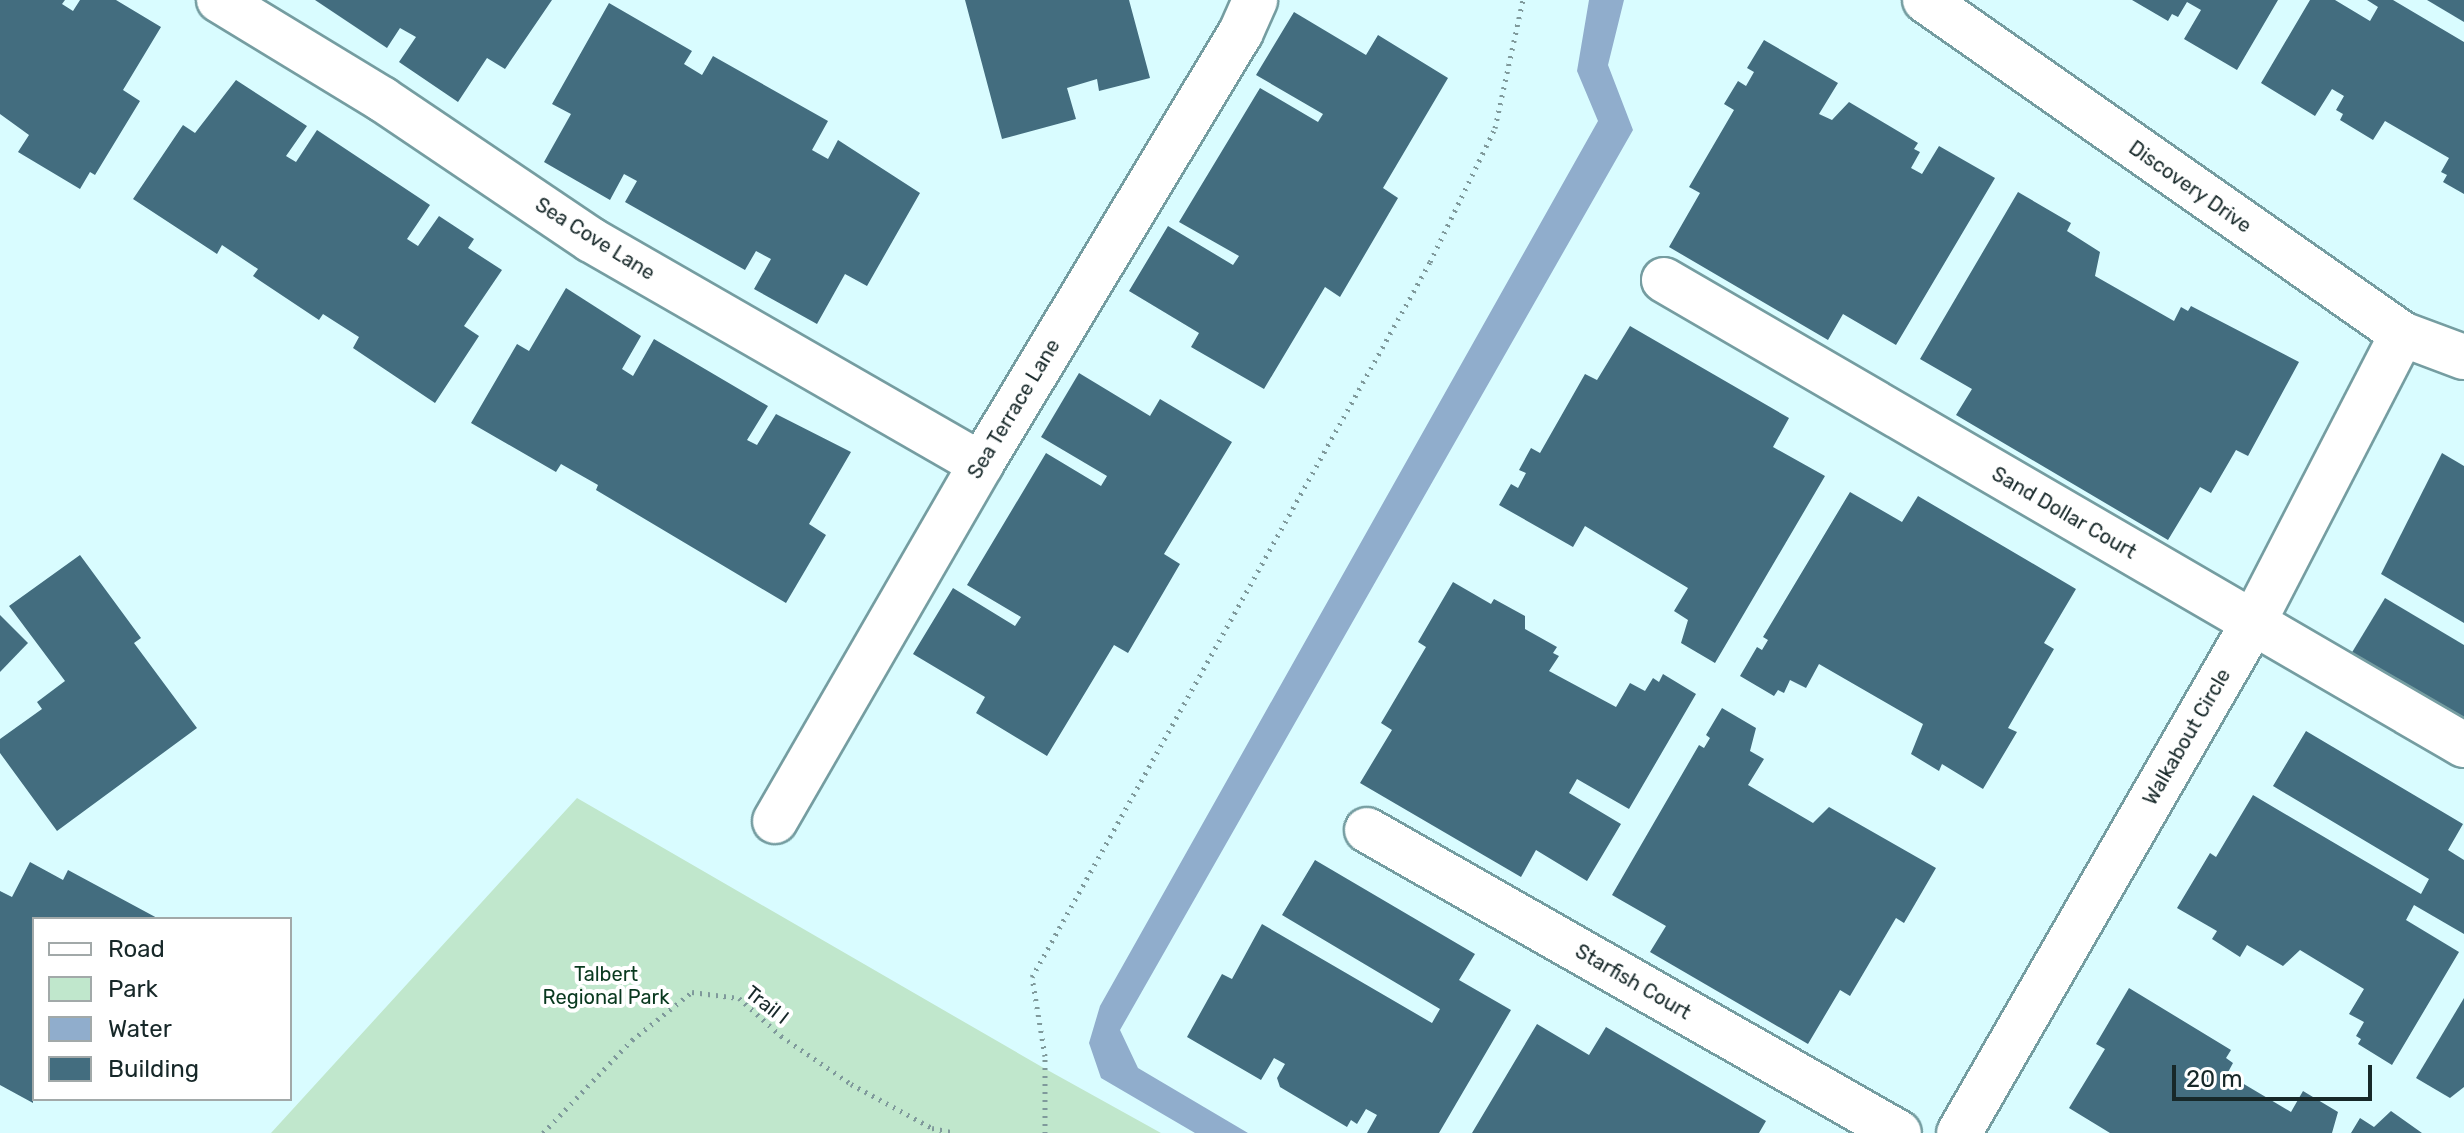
<!DOCTYPE html>
<style>
body{margin:0}
#map{position:relative;width:2464px;height:1133px;overflow:hidden;background:#d9fcff;font-family:Rubik,sans-serif}
div>[style]{position:absolute}
.green>*{inset:0;background:#c0e7cc}
.water>*{inset:0;background:#90adcc}
.building>*{inset:0;background:#436d7f}
.path>*{height:5px;margin-top:-2.5px;transform-origin:0;background:repeating-linear-gradient(90deg,#7f999b 0 2px,transparent 0 8px)}
.roads{filter:drop-shadow(2px 0 #759da1) drop-shadow(-2px 0 #759da1) drop-shadow(0 2px #759da1) drop-shadow(0 -2px #759da1)}
.minor>*{height:44px;margin:-22px;padding:0 22px;transform-origin:22px;border-radius:22px;background:#fff}
span{translate:-50% -50%;white-space:nowrap;text-align:center;line-height:1.15;-webkit-text-stroke:8px #fff;paint-order:stroke}
.street-label{font-size:20px;color:#172829}
.park-label{font-size:20px;color:#09391f}
.legend{position:absolute;left:32px;top:917px;width:260px;height:184px;box-sizing:border-box;background:#fff;border:2px solid #a2a9a9;margin:0;padding:10px 14px;list-style:none;font-size:24px;color:#172829}
.legend li{display:flex;align-items:center;gap:16px;height:40px}
.legend b{width:40px;border:2px solid #a2a9a9}
.scale{position:absolute;left:2172px;top:1065px;width:200px;height:36px;box-sizing:border-box;border:4px solid #172829;border-top:0;padding-left:10px;font-size:24px;line-height:28px;white-space:nowrap;color:#172829;-webkit-text-stroke:6px #fff;paint-order:stroke}
</style>
<div id="map">
<div class="green">
<i style="clip-path:polygon(577px 798px,1042px 1067px,1161px 1133px,271px 1133px)"></i>
</div>
<div class="water">
<i style="clip-path:polygon(1589px 0,1624px 0,1608px 65px,1633px 130px,1120px 1030px,1138px 1068px,1248px 1133px,1195px 1133px,1101px 1078px,1089px 1043px,1100px 1006px,1598px 121px,1577px 71px)"></i>
</div>
<div class="building">
<i style="clip-path:polygon(0 0,65px 0,62px 4px,73px 11px,80px 0,116px 0,161px 27px,123px 90px,140px 101px,95px 175px,90px 172px,80px 189px,18px 152px,29px 135px,0 114px)"></i>
<i style="clip-path:polygon(315px 0,552px 0,505px 69px,487px 58px,458px 102px,399px 62px,416px 37px,400px 28px,387px 48px)"></i>
<i style="clip-path:polygon(965px 0,1129px 0,1150px 78px,1099px 91px,1097px 79px,1067px 88px,1076px 119px,1002px 139px)"></i>
<i style="clip-path:polygon(2132px 0,2278px 0,2237px 70px,2184px 39px,2201px 10px,2187px 2px,2178px 17px,2172px 14px,2168px 21px)"></i>
<i style="clip-path:polygon(2310px 0,2335px 0,2370px 21px,2378px 7px,2367px 0,2393px 0,2464px 42px,2464px 194px,2443px 182px,2447px 175px,2441px 172px,2449px 158px,2385px 121px,2373px 140px,2340px 120px,2343px 114px,2336px 110px,2344px 96px,2332px 89px,2315px 116px,2261px 83px)"></i>
<i style="clip-path:polygon(2427px 0,2464px 0,2464px 22px)"></i>
<i style="clip-path:polygon(609px 3px,692px 51px,684px 64px,702px 75px,713px 56px,828px 121px,812px 150px,828px 159px,838px 140px,920px 193px,867px 286px,845px 274px,817px 324px,754px 289px,771px 259px,756px 251px,745px 270px,625px 202px,637px 181px,624px 174px,610px 200px,544px 162px,571px 114px,552px 104px)"></i>
<i style="clip-path:polygon(1294px 12px,1366px 55px,1378px 35px,1448px 78px,1383px 188px,1398px 198px,1340px 297px,1325px 287px,1264px 389px,1191px 347px,1199px 333px,1129px 291px,1168px 226px,1233px 265px,1239px 256px,1179px 222px,1260px 88px,1318px 122px,1323px 114px,1256px 75px)"></i>
<i style="clip-path:polygon(1764px 40px,1838px 83px,1819px 114px,1832px 120px,1849px 102px,1918px 143px,1914px 149px,1920px 152px,1911px 168px,1922px 174px,1939px 146px,1995px 178px,1896px 345px,1843px 314px,1828px 340px,1669px 247px,1700px 193px,1689px 187px,1734px 110px,1724px 104px,1738px 81px,1746px 86px,1754px 72px,1747px 68px)"></i>
<i style="clip-path:polygon(236px 80px,307px 126px,286px 156px,296px 162px,317px 130px,430px 205px,407px 239px,418px 246px,439px 216px,474px 239px,468px 248px,502px 270px,464px 326px,479px 336px,435px 403px,353px 348px,359px 337px,323px 314px,319px 320px,253px 276px,258px 269px,222px 245px,217px 254px,133px 199px,183px 125px,195px 133px)"></i>
<i style="clip-path:polygon(2018px 192px,2071px 223px,2067px 231px,2100px 252px,2095px 276px,2174px 321px,2181px 307px,2188px 311px,2191px 306px,2299px 362px,2248px 456px,2236px 450px,2211px 493px,2200px 487px,2168px 540px,1956px 415px,1972px 389px,1920px 359px)"></i>
<i style="clip-path:polygon(566px 288px,641px 336px,622px 369px,633px 376px,654px 339px,768px 406px,747px 440px,757px 445px,776px 414px,851px 452px,809px 524px,826px 535px,786px 603px,596px 490px,598px 485px,561px 464px,556px 472px,471px 423px,517px 344px,529px 351px)"></i>
<i style="clip-path:polygon(1630px 326px,1789px 418px,1773px 447px,1825px 476px,1715px 663px,1681px 643px,1688px 620px,1674px 611px,1688px 588px,1585px 526px,1573px 547px,1499px 505px,1511px 484px,1518px 488px,1526px 473px,1519px 470px,1531px 448px,1540px 453px,1585px 374px,1597px 380px)"></i>
<i style="clip-path:polygon(1079px 373px,1150px 416px,1160px 399px,1232px 442px,1164px 554px,1180px 564px,1128px 653px,1114px 645px,1047px 756px,976px 713px,985px 697px,913px 654px,953px 588px,1015px 626px,1021px 617px,967px 585px,1046px 453px,1101px 486px,1107px 476px,1041px 437px)"></i>
<i style="clip-path:polygon(2442px 453px,2464px 466px,2464px 623px,2381px 574px)"></i>
<i style="clip-path:polygon(1850px 492px,1902px 522px,1918px 496px,2076px 589px,2044px 643px,2054px 649px,2008px 728px,2017px 732px,1983px 789px,1942px 764px,1939px 771px,1911px 754px,1923px 724px,1819px 664px,1806px 688px,1790px 680px,1784px 693px,1778px 690px,1774px 696px,1740px 676px,1757px 647px,1762px 650px,1768px 640px,1763px 637px)"></i>
<i style="clip-path:polygon(80px 555px,141px 638px,134px 643px,197px 728px,57px 831px,0 753px,0 739px,42px 709px,37px 702px,65px 681px,9px 606px)"></i>
<i style="clip-path:polygon(1453px 582px,1491px 604px,1494px 599px,1525px 616px,1525px 629px,1557px 647px,1553px 653px,1559px 656px,1549px 671px,1616px 707px,1630px 683px,1645px 691px,1653px 678px,1659px 682px,1663px 674px,1696px 694px,1629px 809px,1577px 779px,1569px 793px,1621px 824px,1587px 881px,1536px 850px,1521px 877px,1360px 783px,1392px 730px,1381px 723px,1426px 647px,1418px 642px)"></i>
<i style="clip-path:polygon(2385px 598px,2464px 645px,2464px 722px,2351px 654px)"></i>
<i style="clip-path:polygon(0 615px,28px 643px,0 672px)"></i>
<i style="clip-path:polygon(1722px 708px,1756px 728px,1750px 751px,1764px 759px,1748px 785px,1813px 823px,1829px 807px,1936px 868px,1904px 923px,1896px 918px,1850px 996px,1840px 990px,1808px 1044px,1650px 952px,1666px 926px,1612px 895px,1699px 745px,1704px 748px,1710px 738px,1706px 735px)"></i>
<i style="clip-path:polygon(2306px 731px,2463px 824px,2448px 850px,2464px 860px,2464px 934px,2414px 905px,2406px 920px,2459px 952px,2392px 1065px,2358px 1044px,2361px 1039px,2356px 1036px,2364px 1022px,2349px 1014px,2364px 989px,2300px 950px,2283px 966px,2247px 945px,2240px 957px,2212px 939px,2217px 931px,2177px 908px,2210px 853px,2216px 857px,2253px 795px,2421px 894px,2429px 879px,2273px 786px)"></i>
<i style="clip-path:polygon(1315px 860px,1475px 954px,1459px 980px,1511px 1010px,1439px 1133px,1367px 1133px,1377px 1115px,1366px 1109px,1357px 1124px,1351px 1120px,1347px 1127px,1280px 1087px,1277px 1078px,1285px 1064px,1274px 1058px,1261px 1080px,1187px 1037px,1222px 974px,1232px 979px,1262px 924px,1432px 1023px,1440px 1009px,1282px 915px)"></i>
<i style="clip-path:polygon(30px 862px,63px 880px,68px 870px,159px 919px,34px 919px,33px 1103px,0 1085px,0 891px,12px 897px)"></i>
<i style="clip-path:polygon(2129px 988px,2231px 1050px,2226px 1058px,2233px 1063px,2227px 1074px,2291px 1112px,2303px 1091px,2338px 1112px,2332px 1133px,2110px 1133px,2069px 1108px,2105px 1049px,2096px 1044px)"></i>
<i style="clip-path:polygon(2464px 998px,2464px 1087px,2450px 1098px,2416px 1078px)"></i>
<i style="clip-path:polygon(1537px 1024px,1589px 1055px,1606px 1027px,1766px 1121px,1759px 1133px,1472px 1133px)"></i>
<i style="clip-path:polygon(2391px 1111px,2422px 1133px,2351px 1133px,2360px 1118px,2374px 1127px)"></i>
</div>
<div class="path">
<i style="left:543px;top:1133px;width:129px;rotate:-46.3deg"></i>
<i style="left:632px;top:1040px;width:77px;rotate:-38.7deg"></i>
<i style="left:692px;top:992px;width:47px;rotate:7.3deg"></i>
<i style="left:739px;top:998px;width:57px;rotate:42.1deg"></i>
<i style="left:781px;top:1036px;width:85px;rotate:34.4deg"></i>
<i style="left:851px;top:1084px;width:92px;rotate:28.5deg"></i>
<i style="left:932px;top:1128px;width:24px;rotate:12deg"></i>
<i style="left:1045px;top:1133px;width:77px;rotate:-90deg"></i>
<i style="left:1045px;top:1056px;width:80px;rotate:-99.3deg"></i>
<i style="left:1032px;top:977px;width:818px;rotate:-60.9deg"></i>
<i style="left:1430px;top:262px;width:149px;rotate:-64.1deg"></i>
<i style="left:1495px;top:128px;width:131px;rotate:-77.7deg"></i>
</div>
<div class="roads">
<div class="minor">
<i style="left:219px;top:0;width:191px;rotate:31.3deg"></i>
<i style="left:382px;top:99px;width:252px;rotate:34deg"></i>
<i style="left:591px;top:240px;width:450px;rotate:29.9deg"></i>
<i style="left:1925px;top:0;width:582px;rotate:35deg"></i>
<i style="left:2402px;top:334px;width:66px;rotate:20.4deg"></i>
<i style="left:1664px;top:280px;width:925px;rotate:30.17deg"></i>
<i style="left:775px;top:821px;width:412px;rotate:-60deg"></i>
<i style="left:981px;top:464px;width:504px;rotate:-58.96deg"></i>
<i style="left:1241px;top:32px;width:35px;rotate:-66deg"></i>
<i style="left:1367px;top:830px;width:612px;rotate:29.66deg"></i>
<i style="left:1959px;top:1133px;width:589px;rotate:-60.04deg"></i>
<i style="left:2253px;top:623px;width:325px;rotate:-62.7deg"></i>
</div>
</div>
<div class="street-label">
<span style="left:2190px;top:187px;rotate:35deg">Discovery Drive</span>
<span style="left:595px;top:239px;rotate:32deg">Sea Cove Lane</span>
<span style="left:1014px;top:409px;rotate:-59deg">Sea Terrace Lane</span>
<span style="left:2064px;top:513px;rotate:30deg">Sand Dollar Court</span>
<span style="left:2187px;top:737px;rotate:-60deg">Walkabout Circle</span>
<span style="left:1633px;top:982px;rotate:30deg">Starfish Court</span>
<span style="left:767px;top:1005px;rotate:38deg">Trail I</span>
</div>
<div class="park-label">
<span style="left:606px;top:986px">Talbert<br>Regional Park</span>
</div>
<ul class="legend">
<li><b style="height:10px;background:#fff"></b>Road</li>
<li><b style="height:22px;background:#c0e7cc"></b>Park</li>
<li><b style="height:22px;background:#90adcc"></b>Water</li>
<li><b style="height:22px;background:#436d7f"></b>Building</li>
</ul>
<div class="scale">20 m</div>
</div>
